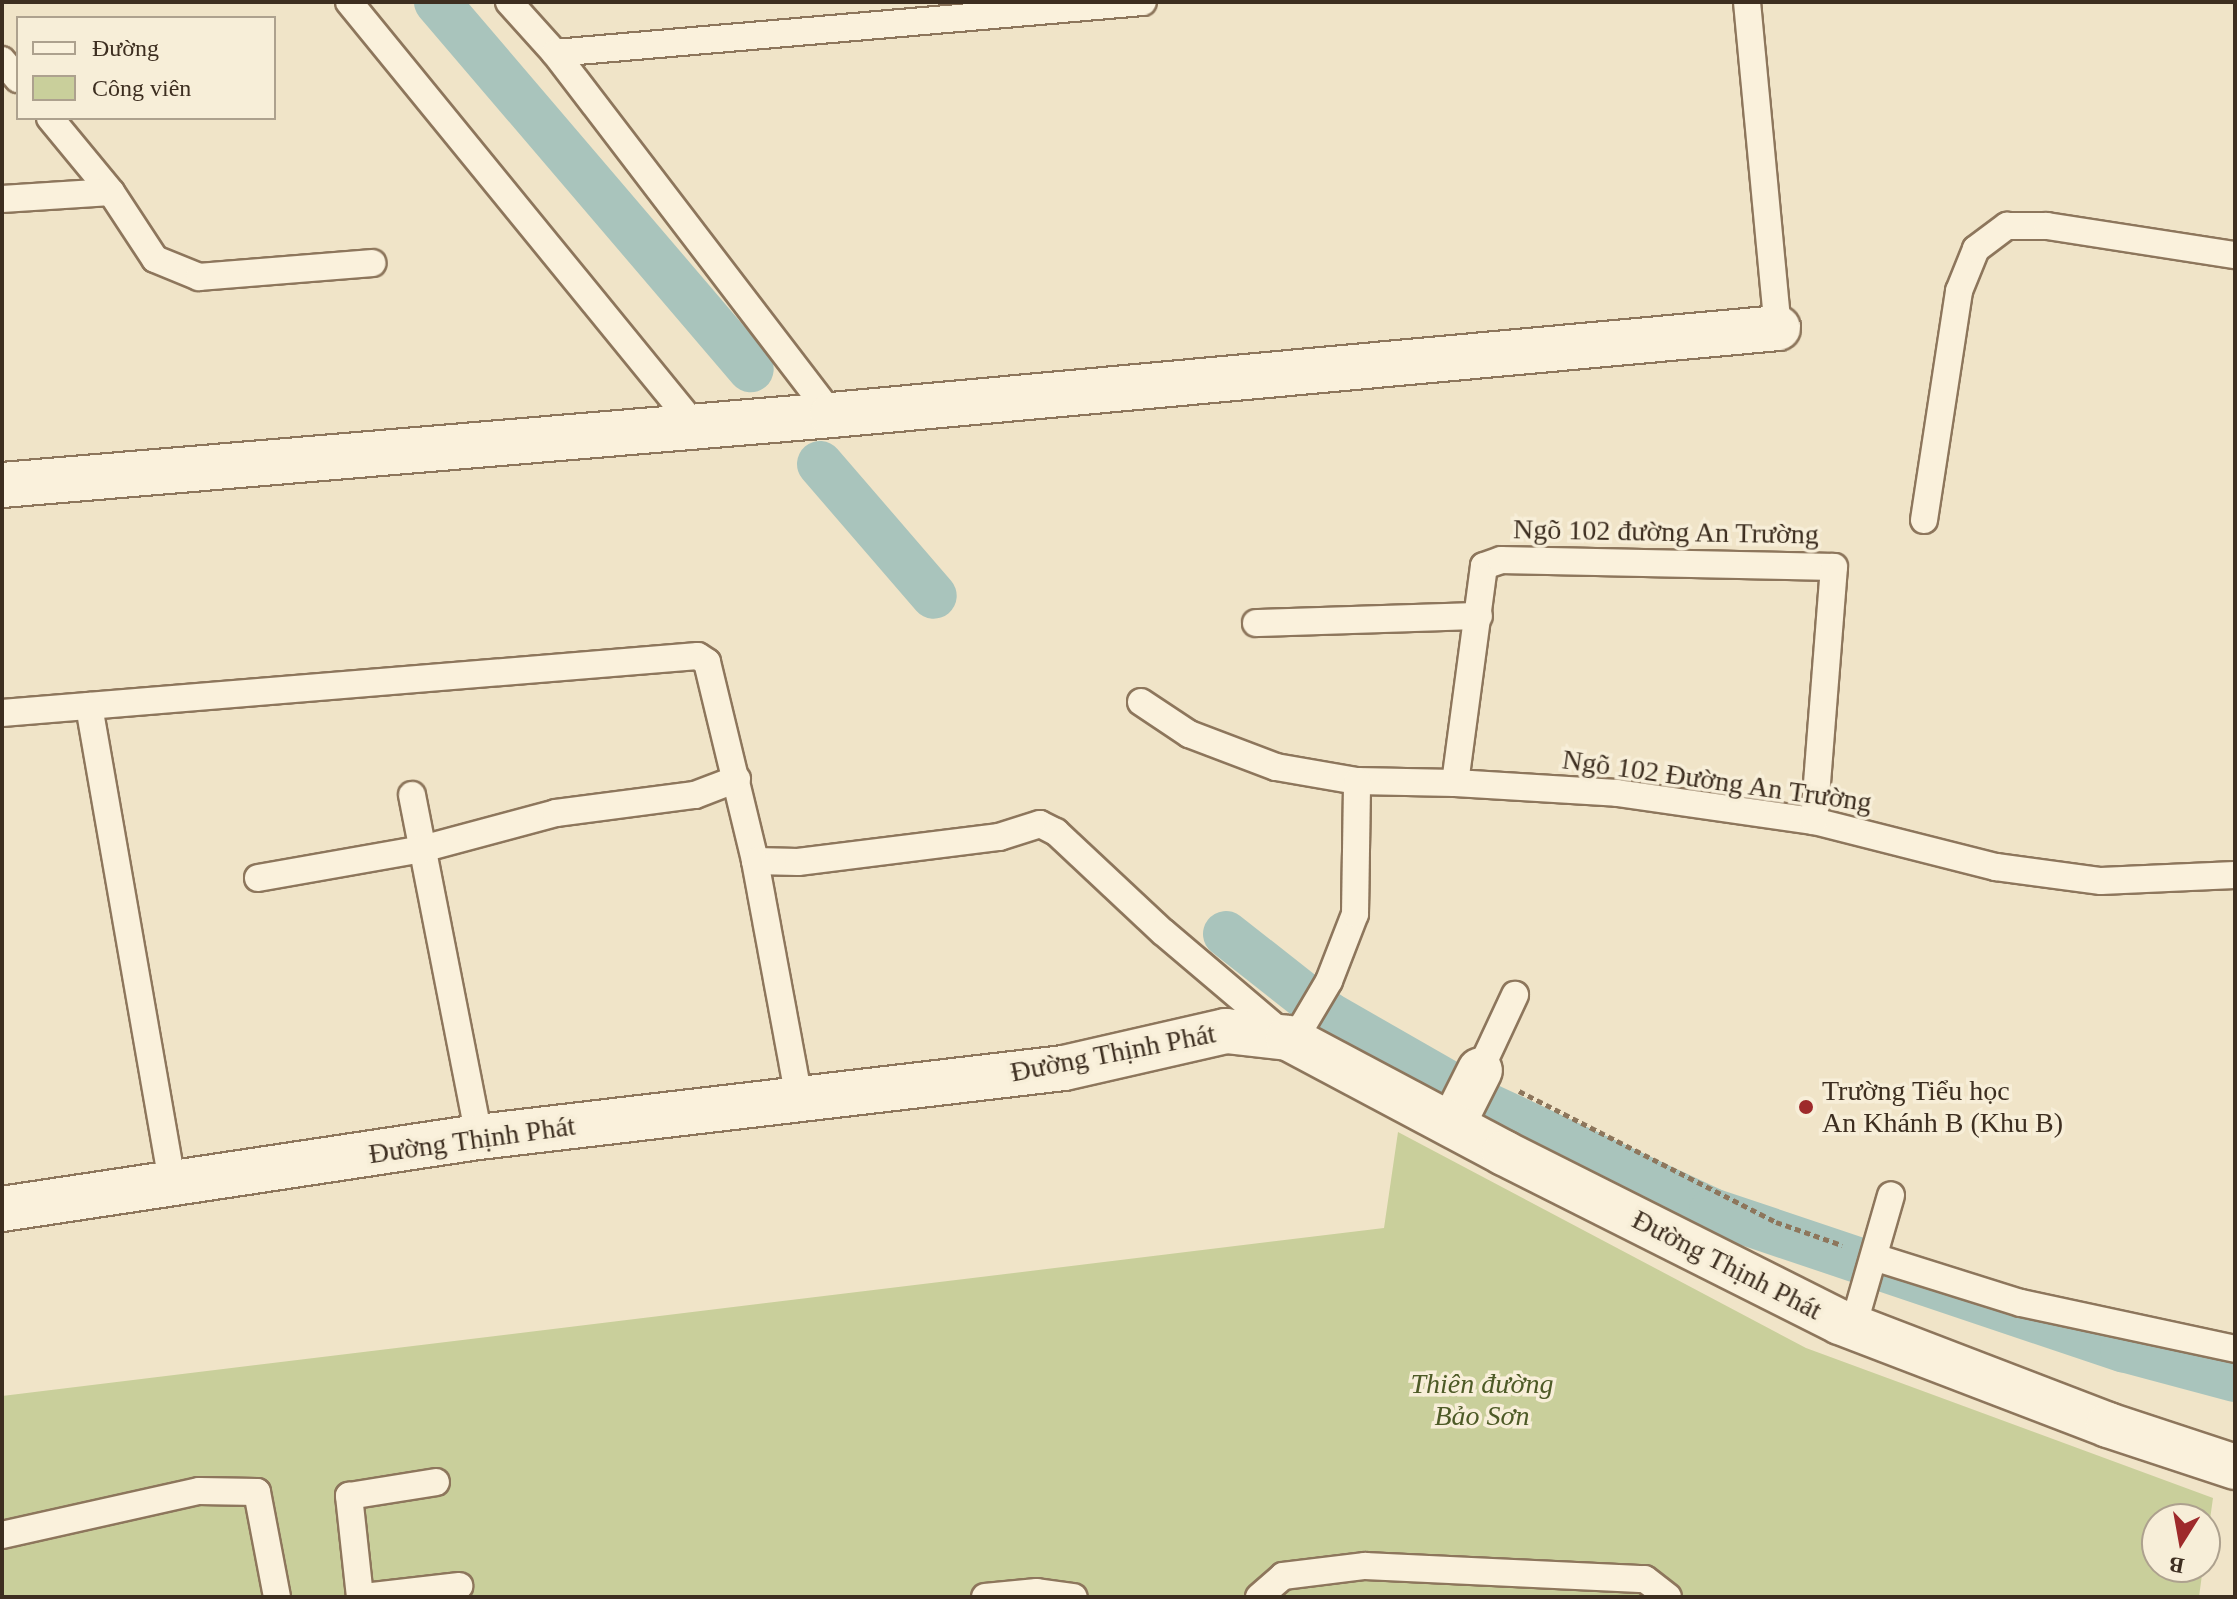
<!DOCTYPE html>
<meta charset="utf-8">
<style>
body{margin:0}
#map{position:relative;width:2237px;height:1599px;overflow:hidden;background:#f0e4c8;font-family:Georgia,serif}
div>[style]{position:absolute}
.green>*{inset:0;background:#c9cf9b}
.canal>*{height:46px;margin:-23px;padding:0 23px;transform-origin:23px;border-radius:23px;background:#a9c4bc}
.path>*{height:5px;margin-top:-2.5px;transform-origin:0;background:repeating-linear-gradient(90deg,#8d765c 0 6px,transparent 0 10px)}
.roads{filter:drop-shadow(2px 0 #8d765c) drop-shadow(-2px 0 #8d765c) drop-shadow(0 2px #8d765c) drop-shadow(0 -2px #8d765c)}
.service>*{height:26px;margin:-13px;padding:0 13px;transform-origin:13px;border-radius:13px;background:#faf1dc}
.minor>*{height:44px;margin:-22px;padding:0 22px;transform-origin:22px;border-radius:22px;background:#faf1dc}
.dots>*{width:22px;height:22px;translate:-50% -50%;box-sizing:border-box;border:4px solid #f7eed8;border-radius:50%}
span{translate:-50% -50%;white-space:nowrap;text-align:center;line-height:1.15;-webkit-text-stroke:7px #f7eed8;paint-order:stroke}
.street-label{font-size:28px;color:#3d2e20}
.poi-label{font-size:28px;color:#3d2e20}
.left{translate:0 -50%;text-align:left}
.park-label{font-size:28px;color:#4d5a26;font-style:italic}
.frame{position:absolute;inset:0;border:4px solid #3d2e20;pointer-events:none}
.legend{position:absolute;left:16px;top:16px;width:260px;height:104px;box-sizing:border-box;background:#f7eed8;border:2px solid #ada18e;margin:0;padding:10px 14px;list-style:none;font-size:24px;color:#3d2e20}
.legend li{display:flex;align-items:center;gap:16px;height:40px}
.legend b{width:40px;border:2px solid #ada18e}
.north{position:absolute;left:2141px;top:1503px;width:80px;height:80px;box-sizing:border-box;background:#f7eed8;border:2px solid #ada18e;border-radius:50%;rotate:191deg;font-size:22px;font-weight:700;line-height:32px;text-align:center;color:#3d2e20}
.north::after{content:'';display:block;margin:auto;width:28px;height:36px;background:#9e2a2b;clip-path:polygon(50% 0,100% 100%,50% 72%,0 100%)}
</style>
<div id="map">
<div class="green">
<i style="clip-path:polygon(1398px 1132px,1806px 1348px,2213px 1498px,2205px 1555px,2205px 1519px,2157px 1519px,2157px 1567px,2203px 1567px,2199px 1597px,2px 1597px,2px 1396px,1384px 1228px)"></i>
</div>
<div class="canal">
<i style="left:437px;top:2px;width:483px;rotate:49.5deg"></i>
<i style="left:820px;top:464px;width:174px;rotate:49.2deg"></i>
<i style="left:1226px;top:934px;width:131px;rotate:38.2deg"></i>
<i style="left:1329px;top:1015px;width:181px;rotate:29.8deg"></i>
<i style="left:1486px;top:1105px;width:250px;rotate:25.1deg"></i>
<i style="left:1712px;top:1211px;width:434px;rotate:18.6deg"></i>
<i style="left:2123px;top:1349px;width:116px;rotate:15deg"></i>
</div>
<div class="path">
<i style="left:1519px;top:1091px;width:288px;rotate:27deg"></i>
<i style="left:1776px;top:1222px;width:70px;rotate:19.2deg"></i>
</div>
<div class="roads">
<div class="service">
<i style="left:349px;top:2px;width:547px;rotate:50.78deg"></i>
<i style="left:509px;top:2px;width:69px;rotate:48deg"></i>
<i style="left:555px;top:53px;width:456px;rotate:52.6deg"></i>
<i style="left:1747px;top:2px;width:327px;rotate:84.6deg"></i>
<i style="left:555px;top:53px;width:590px;rotate:-4.96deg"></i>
<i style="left:2px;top:60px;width:25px;rotate:50deg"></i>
<i style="left:50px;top:118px;width:96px;rotate:50.5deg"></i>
<i style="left:111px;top:192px;width:80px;rotate:56.7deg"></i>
<i style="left:155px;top:259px;width:48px;rotate:22.2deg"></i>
<i style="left:199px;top:277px;width:174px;rotate:-4.6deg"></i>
<i style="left:2px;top:199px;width:109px;rotate:-3.7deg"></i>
<i style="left:1924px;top:520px;width:232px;rotate:-81.3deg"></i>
<i style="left:1959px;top:291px;width:45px;rotate:-68deg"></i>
<i style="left:1976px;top:249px;width:39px;rotate:-37deg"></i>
<i style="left:2007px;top:226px;width:40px"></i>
<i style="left:2047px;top:226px;width:190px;rotate:8.8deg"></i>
<i style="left:1256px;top:623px;width:223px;rotate:-1.8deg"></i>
<i style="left:1141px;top:702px;width:58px;rotate:33.7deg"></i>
<i style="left:1189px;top:734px;width:93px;rotate:20.8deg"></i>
<i style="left:1276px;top:767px;width:82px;rotate:9.8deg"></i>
<i style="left:1357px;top:781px;width:98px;rotate:1.2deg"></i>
<i style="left:1455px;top:783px;width:162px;rotate:3.5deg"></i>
<i style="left:1617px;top:793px;width:199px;rotate:8.1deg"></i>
<i style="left:1814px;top:821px;width:188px;rotate:14.2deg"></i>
<i style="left:1996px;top:867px;width:106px;rotate:7.6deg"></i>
<i style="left:2101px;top:881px;width:134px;rotate:-2.6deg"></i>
<i style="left:89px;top:706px;width:484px;rotate:80.1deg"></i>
<i style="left:2px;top:713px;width:698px;rotate:-4.68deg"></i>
<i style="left:698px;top:656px;width:11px;rotate:34deg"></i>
<i style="left:707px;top:662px;width:205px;rotate:76.4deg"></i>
<i style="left:755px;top:861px;width:43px;rotate:1.3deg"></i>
<i style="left:798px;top:862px;width:203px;rotate:-7.1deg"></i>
<i style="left:999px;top:837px;width:43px;rotate:-17.6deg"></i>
<i style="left:1040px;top:824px;width:18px;rotate:27deg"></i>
<i style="left:1056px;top:832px;width:146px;rotate:43.1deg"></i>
<i style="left:1163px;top:932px;width:164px;rotate:40.3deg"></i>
<i style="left:1288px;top:1038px;width:20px;rotate:-41deg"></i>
<i style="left:1303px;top:1025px;width:51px;rotate:-59.4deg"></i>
<i style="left:1329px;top:981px;width:72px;rotate:-68.8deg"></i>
<i style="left:1355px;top:914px;width:133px;rotate:-89.1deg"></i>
<i style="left:1455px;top:783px;width:219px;rotate:-82.4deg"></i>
<i style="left:1484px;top:566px;width:18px;rotate:-19deg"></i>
<i style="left:1501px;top:560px;width:333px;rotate:1.2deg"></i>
<i style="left:1834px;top:567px;width:255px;rotate:94.5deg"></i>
<i style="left:412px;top:795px;width:349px;rotate:78.9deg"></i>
<i style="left:755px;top:861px;width:242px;rotate:79.5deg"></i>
<i style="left:258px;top:878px;width:167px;rotate:-10deg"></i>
<i style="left:422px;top:849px;width:139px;rotate:-15deg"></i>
<i style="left:556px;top:813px;width:140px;rotate:-7.4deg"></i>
<i style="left:695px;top:795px;width:45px;rotate:-20.9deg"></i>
<i style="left:1480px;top:1070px;width:83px;rotate:-65deg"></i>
<i style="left:1874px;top:1257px;width:154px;rotate:17.4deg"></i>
<i style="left:2021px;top:1303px;width:219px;rotate:12.1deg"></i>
<i style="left:1853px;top:1327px;width:137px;rotate:-73.9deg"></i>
<i style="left:2px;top:1535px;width:202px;rotate:-12.6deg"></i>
<i style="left:199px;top:1491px;width:58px;rotate:1deg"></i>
<i style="left:257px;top:1492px;width:107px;rotate:79.2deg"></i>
<i style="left:360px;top:1597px;width:102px;rotate:-96.2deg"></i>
<i style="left:349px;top:1496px;width:88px;rotate:-9.1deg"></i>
<i style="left:364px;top:1597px;width:96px;rotate:-6.6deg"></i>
<i style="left:985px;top:1597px;width:52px;rotate:-5.5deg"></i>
<i style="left:1037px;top:1592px;width:37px;rotate:8deg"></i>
<i style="left:1259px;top:1597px;width:32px;rotate:-41deg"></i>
<i style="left:1283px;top:1576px;width:83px;rotate:-7deg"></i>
<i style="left:1365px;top:1566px;width:280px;rotate:2.7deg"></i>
<i style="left:1645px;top:1579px;width:29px;rotate:38deg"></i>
</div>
<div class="minor">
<i style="left:2px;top:485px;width:833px;rotate:-4.82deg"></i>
<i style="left:832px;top:415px;width:950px;rotate:-5.25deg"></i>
<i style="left:1453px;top:1124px;width:60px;rotate:-63.4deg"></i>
<i style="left:2px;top:1209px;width:482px;rotate:-8.6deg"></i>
<i style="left:479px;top:1137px;width:589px;rotate:-6.73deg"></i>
<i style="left:1064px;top:1068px;width:166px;rotate:-12.9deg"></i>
<i style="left:1226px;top:1031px;width:62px;rotate:6.4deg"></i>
<i style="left:1288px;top:1038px;width:245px;rotate:28deg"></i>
<i style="left:1504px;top:1153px;width:376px;rotate:26.7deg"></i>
<i style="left:1840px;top:1322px;width:287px;rotate:21deg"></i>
<i style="left:2108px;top:1425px;width:134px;rotate:18.3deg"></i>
</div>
</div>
<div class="dots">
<i style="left:1806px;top:1107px;background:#9e2a2b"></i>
</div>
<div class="street-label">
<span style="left:1666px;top:532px;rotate:1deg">Ngõ 102 đường An Trường</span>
<span style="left:1717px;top:781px;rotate:8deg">Ngõ 102 Đường An Trường</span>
<span style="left:1113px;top:1053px;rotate:-11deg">Đường Thịnh Phát</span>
<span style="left:472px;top:1140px;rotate:-8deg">Đường Thịnh Phát</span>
<span style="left:1727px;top:1265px;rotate:27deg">Đường Thịnh Phát</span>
</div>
<div class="poi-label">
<span class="left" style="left:1822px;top:1107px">Trường Tiểu học<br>An Khánh B (Khu B)</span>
</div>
<div class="park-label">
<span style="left:1482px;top:1400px">Thiên đường<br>Bảo Sơn</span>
</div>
<div class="frame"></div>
<ul class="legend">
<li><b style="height:10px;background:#faf1dc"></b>Đường</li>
<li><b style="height:22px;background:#c9cf9b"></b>Công viên</li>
</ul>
<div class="north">B</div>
</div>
